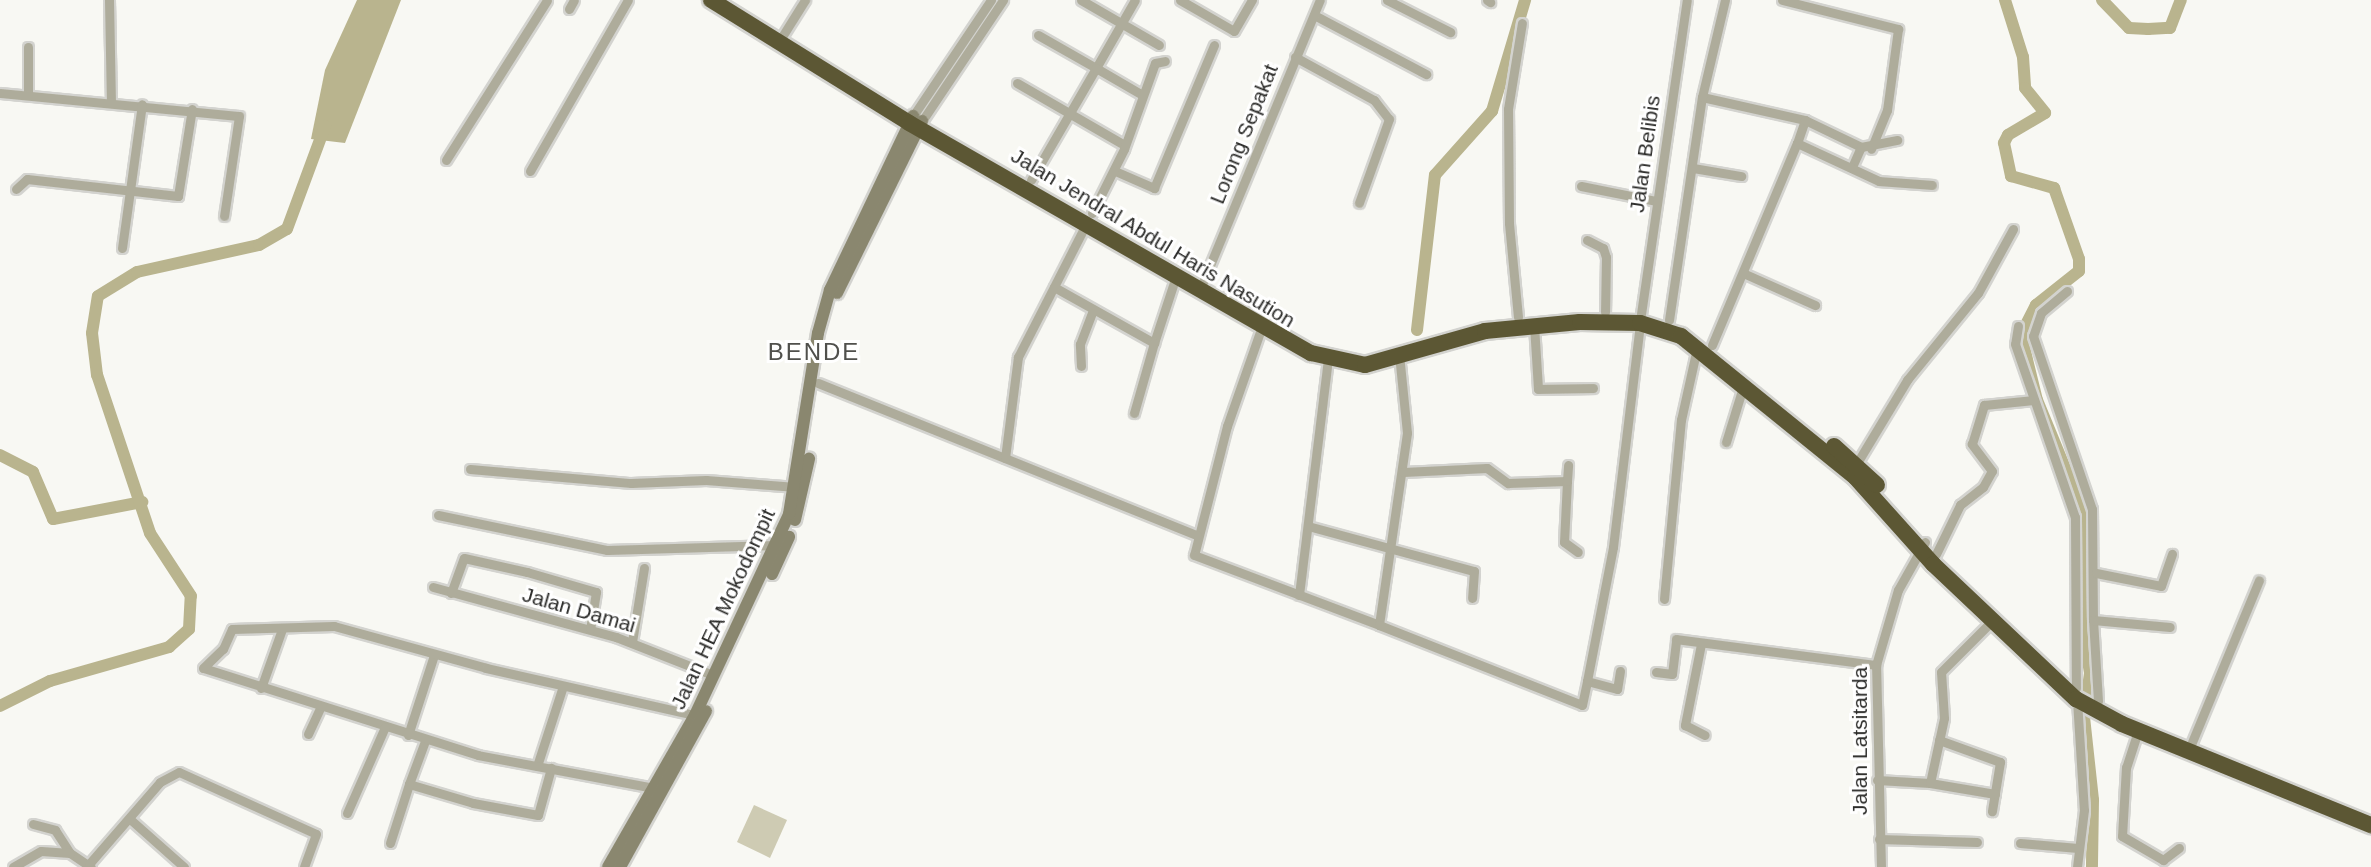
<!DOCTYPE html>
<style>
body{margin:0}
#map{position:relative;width:2371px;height:867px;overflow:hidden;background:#f8f8f3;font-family:Helvetica,sans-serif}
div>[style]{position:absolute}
.green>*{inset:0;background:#cecbb3}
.water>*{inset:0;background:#b9b48e}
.river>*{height:12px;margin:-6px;padding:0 6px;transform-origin:6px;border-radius:6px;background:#b9b48e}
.roads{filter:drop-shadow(2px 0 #d3d3cf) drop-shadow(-2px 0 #d3d3cf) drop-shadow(0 2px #d3d3cf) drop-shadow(0 -2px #d3d3cf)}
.street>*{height:9px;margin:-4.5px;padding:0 4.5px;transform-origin:4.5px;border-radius:4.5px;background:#aeac9b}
.secondary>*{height:12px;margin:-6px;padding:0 6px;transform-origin:6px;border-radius:6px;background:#8a876f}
.highway>*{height:16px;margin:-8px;padding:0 8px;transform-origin:8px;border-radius:8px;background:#5c5734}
span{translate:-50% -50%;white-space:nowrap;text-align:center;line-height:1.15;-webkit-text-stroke:6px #fff;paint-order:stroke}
.street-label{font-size:21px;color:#2b2b29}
.quarter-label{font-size:24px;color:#50504c;letter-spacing:2px}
</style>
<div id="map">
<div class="green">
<i style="clip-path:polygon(754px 805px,787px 820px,770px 858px,737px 842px)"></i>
</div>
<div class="water">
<i style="clip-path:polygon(357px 0,401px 0,345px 143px,311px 139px,325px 70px)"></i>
</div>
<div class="river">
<i style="left:2005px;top:0;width:60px;rotate:72.5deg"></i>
<i style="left:2023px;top:57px;width:31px;rotate:86deg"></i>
<i style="left:2025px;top:88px;width:32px;rotate:51deg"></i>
<i style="left:2045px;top:113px;width:43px;rotate:149.3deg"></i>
<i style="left:2008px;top:135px;width:9px;rotate:117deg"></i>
<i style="left:2004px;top:143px;width:34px;rotate:78deg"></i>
<i style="left:2011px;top:176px;width:45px;rotate:15.6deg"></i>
<i style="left:2054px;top:188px;width:75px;rotate:70.6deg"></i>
<i style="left:2079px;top:259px;width:12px;rotate:90deg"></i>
<i style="left:2079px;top:271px;width:55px;rotate:141.7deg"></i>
<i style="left:2036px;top:305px;width:34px;rotate:117deg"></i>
<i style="left:2021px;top:335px;width:67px;rotate:76.2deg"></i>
<i style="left:2037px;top:400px;width:123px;rotate:67.6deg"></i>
<i style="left:2084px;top:514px;width:104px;rotate:91.7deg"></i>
<i style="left:2081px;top:618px;width:56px;rotate:80.7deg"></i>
<i style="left:2090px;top:673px;width:44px;rotate:97.8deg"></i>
<i style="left:2084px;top:717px;width:83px;rotate:83.8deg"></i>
<i style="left:2093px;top:800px;width:67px;rotate:90.9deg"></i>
<i style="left:2102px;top:0;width:39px;rotate:46deg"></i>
<i style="left:2129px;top:28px;width:19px;rotate:3deg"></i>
<i style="left:2148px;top:29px;width:22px;rotate:-3deg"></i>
<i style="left:2170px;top:28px;width:30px;rotate:-69deg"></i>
<i style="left:1417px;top:330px;width:156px;rotate:-83.4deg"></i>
<i style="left:1435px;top:175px;width:86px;rotate:-48.3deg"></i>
<i style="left:1492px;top:111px;width:116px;rotate:-73.4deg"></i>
<i style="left:0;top:455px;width:37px;rotate:27deg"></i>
<i style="left:33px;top:472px;width:51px;rotate:66.9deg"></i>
<i style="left:53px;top:519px;width:91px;rotate:-10.8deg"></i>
<i style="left:0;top:706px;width:56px;rotate:-26.6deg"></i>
<i style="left:50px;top:681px;width:124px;rotate:-15.9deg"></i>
<i style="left:169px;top:647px;width:27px;rotate:-42deg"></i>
<i style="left:189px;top:629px;width:33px;rotate:-87deg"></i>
<i style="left:191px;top:596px;width:75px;rotate:-123.1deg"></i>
<i style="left:150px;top:533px;width:167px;rotate:-108.5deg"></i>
<i style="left:97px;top:375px;width:42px;rotate:-96.8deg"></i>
<i style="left:92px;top:333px;width:37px;rotate:-81deg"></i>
<i style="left:98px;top:296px;width:46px;rotate:-31.6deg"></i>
<i style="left:137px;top:272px;width:125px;rotate:-12.5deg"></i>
<i style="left:259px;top:245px;width:32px;rotate:-30deg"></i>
<i style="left:287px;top:229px;width:110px;rotate:-69.7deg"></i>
</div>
<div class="roads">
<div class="street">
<i style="left:109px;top:0;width:100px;rotate:88.9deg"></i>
<i style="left:1081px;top:0;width:90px;rotate:30deg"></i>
<i style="left:1180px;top:0;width:62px;rotate:29.9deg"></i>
<i style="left:1234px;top:31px;width:36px;rotate:-60deg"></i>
<i style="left:1387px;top:0;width:71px;rotate:26.9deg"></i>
<i style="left:1487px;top:0;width:4px;rotate:34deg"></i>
<i style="left:1782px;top:0;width:120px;rotate:14deg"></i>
<i style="left:1898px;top:29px;width:82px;rotate:97.7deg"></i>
<i style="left:1887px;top:110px;width:42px;rotate:112.3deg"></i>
<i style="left:569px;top:9px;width:10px;rotate:-61deg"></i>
<i style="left:1314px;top:15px;width:127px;rotate:27.8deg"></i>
<i style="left:1038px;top:35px;width:67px;rotate:29.6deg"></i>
<i style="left:1096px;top:68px;width:78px;rotate:-60.2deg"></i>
<i style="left:778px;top:43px;width:51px;rotate:-57.9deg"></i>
<i style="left:28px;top:47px;width:46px;rotate:90deg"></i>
<i style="left:1295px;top:57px;width:90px;rotate:28.6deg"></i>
<i style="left:1374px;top:100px;width:24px;rotate:52deg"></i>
<i style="left:1389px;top:119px;width:89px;rotate:109.7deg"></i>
<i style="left:1017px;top:83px;width:120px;rotate:30deg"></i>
<i style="left:0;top:93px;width:240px;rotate:5.5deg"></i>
<i style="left:239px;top:116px;width:101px;rotate:98.5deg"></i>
<i style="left:1702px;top:97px;width:106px;rotate:12.6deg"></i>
<i style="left:1805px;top:120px;width:24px;rotate:109deg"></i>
<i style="left:913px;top:116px;width:140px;rotate:-56.1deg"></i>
<i style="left:1805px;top:120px;width:62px;rotate:25.7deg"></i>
<i style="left:922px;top:121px;width:146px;rotate:-56.2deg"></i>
<i style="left:446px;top:160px;width:189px;rotate:-57.7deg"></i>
<i style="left:1852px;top:167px;width:22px;rotate:-66deg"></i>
<i style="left:1861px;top:147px;width:37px;rotate:-11deg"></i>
<i style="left:1693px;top:168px;width:49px;rotate:9.5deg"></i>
<i style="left:530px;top:171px;width:197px;rotate:-60.2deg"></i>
<i style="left:1115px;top:171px;width:43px;rotate:23.6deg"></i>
<i style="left:1154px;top:188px;width:155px;rotate:-67.2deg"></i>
<i style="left:1031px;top:180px;width:129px;rotate:-59.9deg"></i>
<i style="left:1096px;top:68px;width:50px;rotate:30.2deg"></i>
<i style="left:1581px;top:186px;width:76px;rotate:11.3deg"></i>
<i style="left:16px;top:189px;width:15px;rotate:-42deg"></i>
<i style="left:27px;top:179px;width:152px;rotate:6.4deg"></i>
<i style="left:178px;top:196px;width:88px;rotate:-80.9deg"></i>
<i style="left:1092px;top:213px;width:72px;rotate:-63.4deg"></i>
<i style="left:1124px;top:149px;width:91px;rotate:-70.2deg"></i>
<i style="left:1155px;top:63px;width:10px;rotate:-11deg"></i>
<i style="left:1587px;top:240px;width:18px;rotate:27deg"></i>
<i style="left:1603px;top:248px;width:9px;rotate:72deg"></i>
<i style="left:1606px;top:257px;width:55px;rotate:91deg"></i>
<i style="left:122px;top:248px;width:145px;rotate:-82.1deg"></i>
<i style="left:1743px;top:273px;width:79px;rotate:24deg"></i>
<i style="left:1203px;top:282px;width:305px;rotate:-67.5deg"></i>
<i style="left:1054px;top:287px;width:115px;rotate:29.2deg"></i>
<i style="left:1154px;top:343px;width:71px;rotate:-71.8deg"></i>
<i style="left:2067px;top:291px;width:34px;rotate:140deg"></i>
<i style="left:2041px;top:313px;width:24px;rotate:109deg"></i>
<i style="left:2033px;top:336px;width:183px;rotate:71.2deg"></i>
<i style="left:2092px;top:509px;width:111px;rotate:89.5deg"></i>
<i style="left:1641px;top:314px;width:317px;rotate:-81.7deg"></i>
<i style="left:1518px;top:317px;width:94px;rotate:-95.5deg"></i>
<i style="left:1509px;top:223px;width:114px;rotate:-90.5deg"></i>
<i style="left:1508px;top:109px;width:87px;rotate:-80.8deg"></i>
<i style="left:1669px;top:320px;width:225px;rotate:-81.6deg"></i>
<i style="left:1702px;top:97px;width:100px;rotate:-76.7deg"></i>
<i style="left:1534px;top:325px;width:64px;rotate:86.4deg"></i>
<i style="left:1538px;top:389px;width:55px;rotate:-1deg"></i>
<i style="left:2018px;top:326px;width:18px;rotate:99deg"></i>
<i style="left:2015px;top:344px;width:183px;rotate:70.9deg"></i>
<i style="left:2075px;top:517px;width:171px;rotate:89.7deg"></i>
<i style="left:1261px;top:329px;width:103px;rotate:109.3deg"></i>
<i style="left:1227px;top:426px;width:133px;rotate:104.3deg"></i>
<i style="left:1194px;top:555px;width:198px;rotate:20.7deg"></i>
<i style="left:1712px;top:345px;width:219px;rotate:-67.2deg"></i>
<i style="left:1797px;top:143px;width:90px;rotate:24.9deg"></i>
<i style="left:1879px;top:181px;width:53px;rotate:4.3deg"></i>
<i style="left:1399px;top:354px;width:79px;rotate:84.2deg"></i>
<i style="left:1407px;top:433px;width:194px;rotate:98.3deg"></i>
<i style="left:1379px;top:625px;width:218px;rotate:21.5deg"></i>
<i style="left:1582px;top:705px;width:25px;rotate:-78deg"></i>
<i style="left:1081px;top:366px;width:22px;rotate:-93deg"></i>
<i style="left:1080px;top:344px;width:33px;rotate:-69deg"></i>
<i style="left:818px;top:383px;width:408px;rotate:21.9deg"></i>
<i style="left:1134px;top:413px;width:73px;rotate:-74.1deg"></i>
<i style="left:1726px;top:442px;width:61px;rotate:-72.8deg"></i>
<i style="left:1005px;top:458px;width:102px;rotate:-82.7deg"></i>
<i style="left:1018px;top:357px;width:152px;rotate:-62.9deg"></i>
<i style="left:1857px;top:463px;width:97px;rotate:-58.9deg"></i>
<i style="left:1907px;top:380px;width:112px;rotate:-50.8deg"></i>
<i style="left:1978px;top:293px;width:73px;rotate:-61.3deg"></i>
<i style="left:470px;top:469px;width:162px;rotate:5deg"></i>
<i style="left:631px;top:483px;width:75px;rotate:-2.3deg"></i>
<i style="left:706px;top:480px;width:90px;rotate:4.4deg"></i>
<i style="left:1403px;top:472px;width:84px;rotate:-2.7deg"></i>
<i style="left:1487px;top:468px;width:26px;rotate:36deg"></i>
<i style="left:1508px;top:483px;width:59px;rotate:-1.9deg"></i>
<i style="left:1567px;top:481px;width:61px;rotate:92.8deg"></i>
<i style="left:1564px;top:542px;width:17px;rotate:36deg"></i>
<i style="left:1567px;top:481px;width:16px;rotate:-86deg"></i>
<i style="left:438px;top:515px;width:173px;rotate:11.7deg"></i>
<i style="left:607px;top:550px;width:169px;rotate:-1.7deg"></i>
<i style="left:1308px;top:526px;width:172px;rotate:15.2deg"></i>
<i style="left:1474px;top:571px;width:27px;rotate:94deg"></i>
<i style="left:1936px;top:554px;width:55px;rotate:-63.9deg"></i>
<i style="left:1960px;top:505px;width:29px;rotate:-38deg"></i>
<i style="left:1983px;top:487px;width:18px;rotate:-61deg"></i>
<i style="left:1992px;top:471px;width:34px;rotate:-127deg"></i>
<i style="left:1972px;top:444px;width:41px;rotate:-72.9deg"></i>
<i style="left:1984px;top:405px;width:50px;rotate:-5.7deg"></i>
<i style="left:2096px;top:573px;width:66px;rotate:11.3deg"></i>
<i style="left:2161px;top:586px;width:34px;rotate:-71deg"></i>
<i style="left:433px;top:587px;width:190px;rotate:15.3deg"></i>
<i style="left:616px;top:637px;width:104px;rotate:21.4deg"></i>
<i style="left:451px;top:593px;width:37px;rotate:-70deg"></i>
<i style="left:464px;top:558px;width:65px;rotate:12.5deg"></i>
<i style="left:527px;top:572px;width:72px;rotate:16.2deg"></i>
<i style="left:596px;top:592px;width:37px;rotate:99deg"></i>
<i style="left:1299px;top:595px;width:238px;rotate:-83deg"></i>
<i style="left:1664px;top:599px;width:180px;rotate:-84.6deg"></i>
<i style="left:1681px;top:420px;width:74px;rotate:-77.5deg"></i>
<i style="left:632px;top:642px;width:75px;rotate:-80.8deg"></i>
<i style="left:1701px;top:644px;width:83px;rotate:101.2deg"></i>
<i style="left:1685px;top:725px;width:22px;rotate:27deg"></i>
<i style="left:1620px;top:671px;width:18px;rotate:99deg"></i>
<i style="left:1617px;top:689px;width:31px;rotate:-165deg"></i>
<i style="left:1587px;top:681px;width:136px;rotate:-79deg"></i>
<i style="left:1613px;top:547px;width:226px;rotate:-83.1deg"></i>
<i style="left:1656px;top:672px;width:16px;rotate:7deg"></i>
<i style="left:1672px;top:674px;width:35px;rotate:-83deg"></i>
<i style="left:1676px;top:639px;width:202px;rotate:7.4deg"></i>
<i style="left:261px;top:688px;width:63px;rotate:-70.4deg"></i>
<i style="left:2077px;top:700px;width:110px;rotate:86.4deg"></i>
<i style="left:2084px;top:810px;width:57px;rotate:97deg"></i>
<i style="left:2098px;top:701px;width:81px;rotate:-93.5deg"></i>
<i style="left:2093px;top:620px;width:77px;rotate:5.2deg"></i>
<i style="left:2138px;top:731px;width:38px;rotate:108deg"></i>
<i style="left:2126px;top:767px;width:69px;rotate:93.3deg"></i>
<i style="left:2122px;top:836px;width:48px;rotate:30.3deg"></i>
<i style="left:2163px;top:860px;width:20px;rotate:-37deg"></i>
<i style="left:308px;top:734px;width:29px;rotate:-65deg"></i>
<i style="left:408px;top:735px;width:84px;rotate:-72deg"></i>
<i style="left:1939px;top:740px;width:65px;rotate:19.8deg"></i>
<i style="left:2000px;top:762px;width:50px;rotate:99.3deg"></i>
<i style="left:425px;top:741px;width:46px;rotate:110.4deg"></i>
<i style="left:409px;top:784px;width:67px;rotate:16.5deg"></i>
<i style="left:473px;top:803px;width:66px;rotate:10.5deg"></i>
<i style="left:538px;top:815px;width:49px;rotate:-74.5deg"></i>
<i style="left:2192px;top:742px;width:175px;rotate:-67.5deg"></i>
<i style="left:537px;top:766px;width:84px;rotate:-72deg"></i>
<i style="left:1877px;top:780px;width:53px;rotate:3.2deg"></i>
<i style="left:1930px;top:783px;width:66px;rotate:-77.8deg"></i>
<i style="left:1944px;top:718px;width:46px;rotate:-93.7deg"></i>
<i style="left:1941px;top:672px;width:71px;rotate:-45deg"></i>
<i style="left:1930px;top:783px;width:66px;rotate:9.6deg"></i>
<i style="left:654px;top:788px;width:179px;rotate:-169.4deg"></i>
<i style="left:478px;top:755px;width:288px;rotate:-162.4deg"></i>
<i style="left:203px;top:668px;width:28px;rotate:-44deg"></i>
<i style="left:223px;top:649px;width:22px;rotate:-66deg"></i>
<i style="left:232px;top:629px;width:102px;rotate:-1.7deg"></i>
<i style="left:334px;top:626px;width:158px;rotate:15.4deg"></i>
<i style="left:486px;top:668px;width:214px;rotate:12.7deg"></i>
<i style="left:347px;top:813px;width:94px;rotate:-66.2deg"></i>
<i style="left:131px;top:820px;width:71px;rotate:41.6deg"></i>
<i style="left:33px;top:824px;width:23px;rotate:15deg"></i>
<i style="left:55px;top:830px;width:27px;rotate:57deg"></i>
<i style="left:70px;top:853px;width:25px;rotate:34deg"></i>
<i style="left:1879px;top:839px;width:98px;rotate:1.8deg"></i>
<i style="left:390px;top:843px;width:62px;rotate:-72.1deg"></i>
<i style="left:2020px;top:843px;width:58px;rotate:4.9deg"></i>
<i style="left:89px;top:864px;width:108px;rotate:-49.1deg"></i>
<i style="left:160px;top:782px;width:21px;rotate:-28deg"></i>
<i style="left:179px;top:772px;width:150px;rotate:24.3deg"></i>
<i style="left:316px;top:834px;width:35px;rotate:110deg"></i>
<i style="left:13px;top:867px;width:32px;rotate:-30deg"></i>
<i style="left:41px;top:851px;width:29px;rotate:4deg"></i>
<i style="left:1881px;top:867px;width:202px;rotate:-91.4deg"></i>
<i style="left:1876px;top:665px;width:78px;rotate:-73.7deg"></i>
<i style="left:1898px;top:590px;width:55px;rotate:-60.6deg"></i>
</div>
<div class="secondary">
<i style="left:837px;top:293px;width:192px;rotate:-63.7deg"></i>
<i style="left:795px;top:520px;width:63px;rotate:-77.1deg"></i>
<i style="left:772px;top:574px;width:41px;rotate:-65.3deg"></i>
<i style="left:608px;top:867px;width:175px;rotate:-60.2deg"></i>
<i style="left:695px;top:715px;width:222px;rotate:-64.9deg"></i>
<i style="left:789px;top:514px;width:183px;rotate:-80.9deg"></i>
<i style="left:818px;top:333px;width:45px;rotate:-74.4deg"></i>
<i style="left:830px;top:290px;width:193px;rotate:-64.5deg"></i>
<i style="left:620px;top:867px;width:178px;rotate:-61.1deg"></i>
</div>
<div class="highway">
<i style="left:711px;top:0;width:233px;rotate:31.8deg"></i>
<i style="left:909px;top:123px;width:463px;rotate:29.8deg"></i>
<i style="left:1311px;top:353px;width:55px;rotate:12.5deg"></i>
<i style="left:1365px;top:365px;width:125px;rotate:-15.8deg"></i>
<i style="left:1485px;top:331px;width:95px;rotate:-5.4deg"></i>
<i style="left:1580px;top:322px;width:60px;rotate:1deg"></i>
<i style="left:1640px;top:323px;width:43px;rotate:17.6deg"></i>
<i style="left:1681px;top:336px;width:224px;rotate:39deg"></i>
<i style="left:1855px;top:477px;width:117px;rotate:48.1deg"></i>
<i style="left:1933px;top:564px;width:197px;rotate:43.4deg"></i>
<i style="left:2076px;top:699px;width:52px;rotate:28.5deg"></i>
<i style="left:2122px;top:724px;width:269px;rotate:22.1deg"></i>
<i style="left:1834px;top:446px;width:58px;rotate:42.2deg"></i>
</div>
</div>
<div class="street-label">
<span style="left:1244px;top:134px;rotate:-68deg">Lorong Sepakat</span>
<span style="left:1645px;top:154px;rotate:-82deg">Jalan Belibis</span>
<span style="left:1153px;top:238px;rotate:31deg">Jalan Jendral Abdul Haris Nasution</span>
<span style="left:723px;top:609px;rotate:-65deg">Jalan HEA Mokodompit</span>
<span style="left:579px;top:610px;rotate:16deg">Jalan Damai</span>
<span style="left:1860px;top:741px;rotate:-90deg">Jalan Latsitarda</span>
</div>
<div class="quarter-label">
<span style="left:814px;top:352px">BENDE</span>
</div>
</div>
